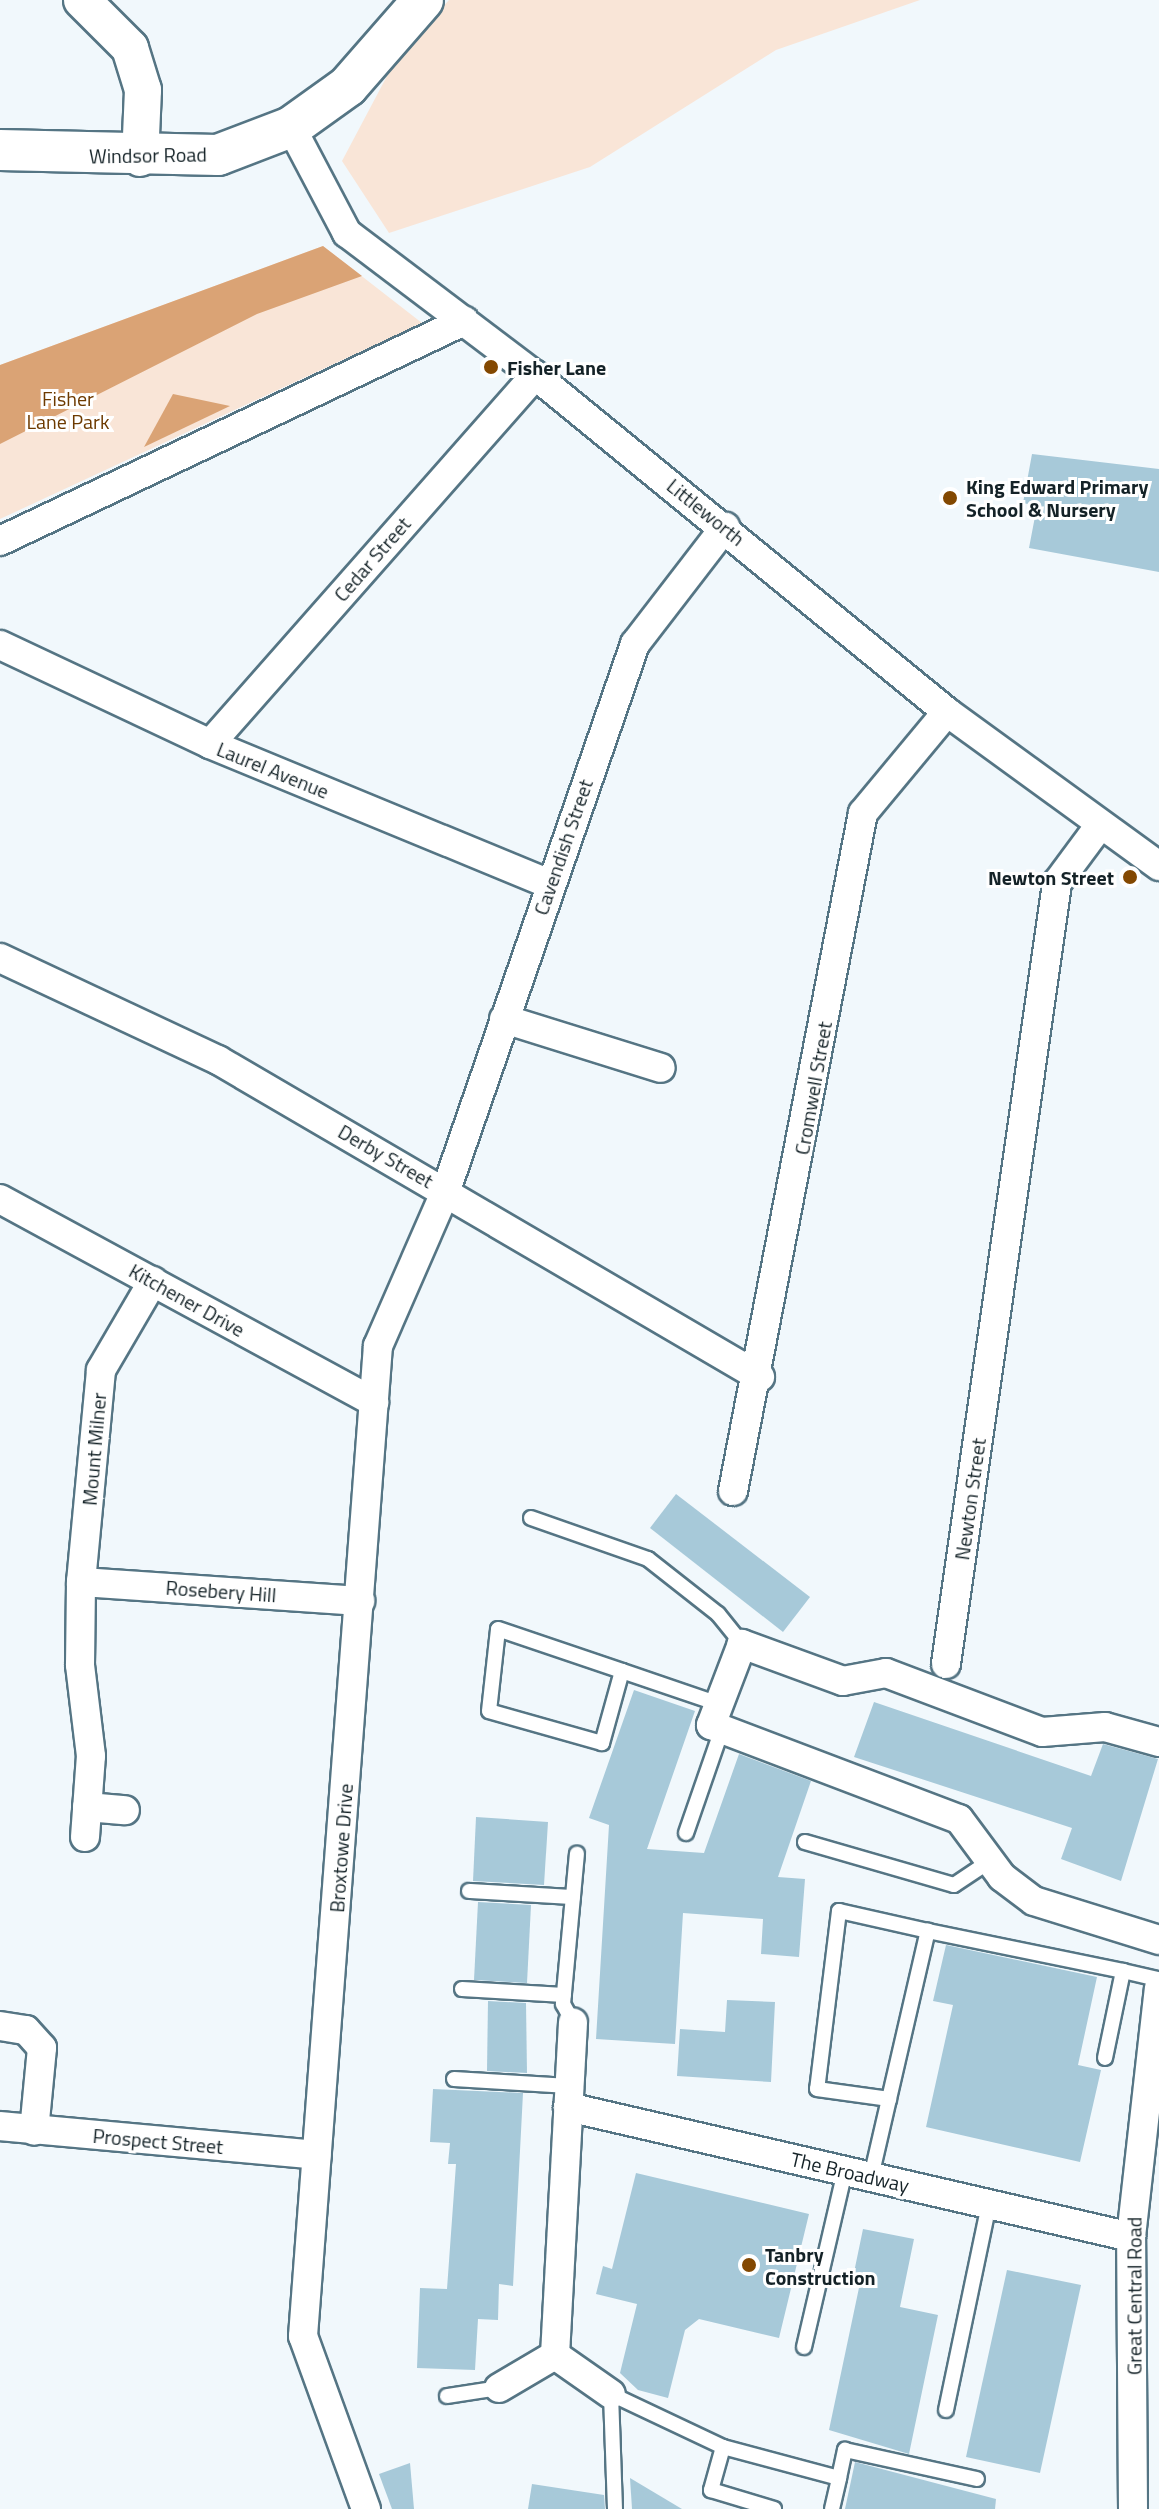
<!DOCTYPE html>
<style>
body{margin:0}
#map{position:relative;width:1159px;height:2509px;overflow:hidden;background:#f1f8fc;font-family:"Titillium Web",sans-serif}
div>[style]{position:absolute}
.green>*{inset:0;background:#f9e5d7}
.forest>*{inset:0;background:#daa375}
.building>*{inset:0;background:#a7c9d9}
.roads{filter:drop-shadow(2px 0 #557584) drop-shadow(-2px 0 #557584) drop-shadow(0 2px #557584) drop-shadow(0 -2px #557584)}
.service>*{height:14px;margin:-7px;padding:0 7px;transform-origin:7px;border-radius:7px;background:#fff}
.minor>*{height:28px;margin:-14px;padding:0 14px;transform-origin:14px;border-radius:14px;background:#fff}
.tertiary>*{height:36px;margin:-18px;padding:0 18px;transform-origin:18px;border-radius:18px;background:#fff}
.secondary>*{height:40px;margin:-20px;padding:0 20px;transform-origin:20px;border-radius:20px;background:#fff}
.dots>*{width:22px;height:22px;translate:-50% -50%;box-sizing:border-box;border:4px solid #fff;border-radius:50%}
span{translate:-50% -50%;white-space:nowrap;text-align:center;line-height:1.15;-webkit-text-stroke:6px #fff;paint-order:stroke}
.street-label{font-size:20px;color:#142227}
.poi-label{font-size:20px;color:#142227;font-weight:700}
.left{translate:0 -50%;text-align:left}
.right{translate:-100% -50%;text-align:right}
.park-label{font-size:20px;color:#6d3a00}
</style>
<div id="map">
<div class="green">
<i style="clip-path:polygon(449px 0,920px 0,776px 50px,590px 167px,389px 233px,342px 161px,396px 59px)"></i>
<i style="clip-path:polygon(323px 246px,422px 323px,0 519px,0 365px)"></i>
</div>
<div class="forest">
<i style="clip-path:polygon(323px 246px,362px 276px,257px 314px,0 444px,0 365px)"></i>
<i style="clip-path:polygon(173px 394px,230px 406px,144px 447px)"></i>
</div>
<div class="building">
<i style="clip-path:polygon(1032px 454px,1159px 469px,1159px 572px,1029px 548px,1037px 506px,1023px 503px)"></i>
<i style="clip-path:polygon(676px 1494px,810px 1597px,783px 1632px,650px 1528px)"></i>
<i style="clip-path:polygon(634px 1690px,695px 1711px,647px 1849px,704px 1853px,739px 1754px,811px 1781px,778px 1877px,805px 1879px,799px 1957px,761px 1954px,763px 1919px,683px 1913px,675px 2044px,596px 2039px,609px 1825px,589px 1818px)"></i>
<i style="clip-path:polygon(874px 1702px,1091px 1776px,1103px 1744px,1158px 1759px,1121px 1881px,1061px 1859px,1072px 1828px,854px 1757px)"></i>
<i style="clip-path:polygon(476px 1817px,548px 1822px,544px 1885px,473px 1881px)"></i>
<i style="clip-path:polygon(478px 1902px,531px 1905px,527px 1983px,474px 1980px)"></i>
<i style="clip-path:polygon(946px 1945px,1097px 1977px,1078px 2065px,1101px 2070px,1080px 2162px,926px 2127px,953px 2005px,933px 2001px)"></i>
<i style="clip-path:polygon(727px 2000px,775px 2002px,771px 2082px,677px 2076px,680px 2029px,725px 2032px)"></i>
<i style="clip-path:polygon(488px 2001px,526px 2003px,527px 2073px,487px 2071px)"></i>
<i style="clip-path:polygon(433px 2089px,523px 2093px,513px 2286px,499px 2284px,498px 2320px,478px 2319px,475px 2370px,417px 2368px,420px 2288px,447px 2289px,456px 2164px,448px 2164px,450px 2143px,430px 2142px)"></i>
<i style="clip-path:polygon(636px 2173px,809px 2214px,779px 2338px,699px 2319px,685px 2330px,668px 2398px,638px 2390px,620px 2373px,637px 2304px,596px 2294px,603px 2266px,612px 2269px)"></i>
<i style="clip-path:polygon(863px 2229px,914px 2239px,900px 2307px,938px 2315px,909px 2454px,829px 2430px,860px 2283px,852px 2282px)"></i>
<i style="clip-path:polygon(1007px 2270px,1081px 2285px,1040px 2473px,966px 2457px)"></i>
<i style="clip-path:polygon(855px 2462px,996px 2499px,995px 2509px,845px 2509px)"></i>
<i style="clip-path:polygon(410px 2463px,414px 2509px,392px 2509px,379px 2474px)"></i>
<i style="clip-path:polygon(630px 2478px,682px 2509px,632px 2509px)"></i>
<i style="clip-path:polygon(532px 2484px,604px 2495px,605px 2509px,528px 2509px)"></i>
</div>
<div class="roads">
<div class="service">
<i style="left:531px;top:1518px;width:124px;rotate:19.3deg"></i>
<i style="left:648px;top:1559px;width:89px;rotate:38.2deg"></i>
<i style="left:718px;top:1614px;width:38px;rotate:51deg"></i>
<i style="left:622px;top:1671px;width:75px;rotate:105.5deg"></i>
<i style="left:602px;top:1743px;width:117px;rotate:-164.2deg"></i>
<i style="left:489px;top:1711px;width:82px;rotate:-83.7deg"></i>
<i style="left:498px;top:1629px;width:131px;rotate:18.7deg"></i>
<i style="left:622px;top:1671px;width:102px;rotate:18.8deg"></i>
<i style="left:686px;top:1833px;width:110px;rotate:-70.9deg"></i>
<i style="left:805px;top:1842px;width:155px;rotate:16.1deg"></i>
<i style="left:954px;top:1885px;width:43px;rotate:-33.7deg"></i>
<i style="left:469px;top:1891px;width:104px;rotate:3.3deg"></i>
<i style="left:928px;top:1931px;width:199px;rotate:11.6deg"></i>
<i style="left:462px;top:1989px;width:102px;rotate:3.4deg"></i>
<i style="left:573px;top:2022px;width:21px;rotate:-119deg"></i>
<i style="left:563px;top:2004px;width:151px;rotate:-84.7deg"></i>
<i style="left:1105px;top:2058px;width:89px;rotate:-78.3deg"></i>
<i style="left:1123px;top:1971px;width:37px;rotate:13deg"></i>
<i style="left:454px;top:2079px;width:115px;rotate:3.5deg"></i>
<i style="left:871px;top:2177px;width:253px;rotate:-77deg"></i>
<i style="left:928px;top:1931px;width:91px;rotate:-167.3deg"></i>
<i style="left:839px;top:1911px;width:179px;rotate:97deg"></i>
<i style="left:817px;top:2089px;width:73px;rotate:7.9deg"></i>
<i style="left:804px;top:2347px;width:181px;rotate:-76.9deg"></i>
<i style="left:447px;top:2396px;width:53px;rotate:-8.7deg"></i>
<i style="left:946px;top:2410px;width:210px;rotate:-78.2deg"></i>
<i style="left:723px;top:2447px;width:45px;rotate:105.6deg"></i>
<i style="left:711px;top:2490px;width:66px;rotate:16.8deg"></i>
<i style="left:615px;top:2509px;width:115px;rotate:-92deg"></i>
<i style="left:611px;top:2394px;width:124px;rotate:25.3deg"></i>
<i style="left:723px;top:2447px;width:120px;rotate:15deg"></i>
<i style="left:839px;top:2478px;width:29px;rotate:-78deg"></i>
<i style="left:845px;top:2450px;width:135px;rotate:12.4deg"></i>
<i style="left:832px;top:2509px;width:32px;rotate:-77deg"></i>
</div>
<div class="minor">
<i style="left:291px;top:127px;width:120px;rotate:62.2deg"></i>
<i style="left:347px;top:233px;width:236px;rotate:37.1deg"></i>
<i style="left:535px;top:375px;width:532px;rotate:39.28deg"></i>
<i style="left:947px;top:712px;width:262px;rotate:36deg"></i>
<i style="left:0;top:541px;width:514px;rotate:-25.37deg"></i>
<i style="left:0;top:645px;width:232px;rotate:25.2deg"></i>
<i style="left:210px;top:744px;width:368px;rotate:22.4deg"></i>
<i style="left:210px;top:744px;width:492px;rotate:-48.6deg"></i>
<i style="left:0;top:958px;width:241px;rotate:25.1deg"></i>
<i style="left:218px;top:1060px;width:628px;rotate:30.32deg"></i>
<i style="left:504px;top:1019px;width:164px;rotate:17.3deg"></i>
<i style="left:0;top:1199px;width:426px;rotate:28.5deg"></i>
<i style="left:733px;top:1491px;width:690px;rotate:-79.15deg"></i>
<i style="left:863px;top:813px;width:131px;rotate:-50.3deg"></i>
<i style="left:81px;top:1582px;width:280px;rotate:3.9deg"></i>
<i style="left:946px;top:1664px;width:789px;rotate:-81.91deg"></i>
<i style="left:1057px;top:883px;width:72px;rotate:-53.4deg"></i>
<i style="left:1159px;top:1742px;width:56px;rotate:-164.5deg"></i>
<i style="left:1105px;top:1727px;width:63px;rotate:175.5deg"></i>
<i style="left:1042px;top:1732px;width:167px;rotate:-159.3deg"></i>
<i style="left:886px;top:1673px;width:44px;rotate:169.5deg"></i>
<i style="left:843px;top:1681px;width:108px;rotate:-159.9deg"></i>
<i style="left:742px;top:1644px;width:87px;rotate:110.9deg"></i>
<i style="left:711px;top:1725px;width:265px;rotate:20.8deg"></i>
<i style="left:959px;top:1819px;width:72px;rotate:53.4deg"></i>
<i style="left:1002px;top:1877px;width:40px;rotate:37deg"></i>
<i style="left:1034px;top:1901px;width:131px;rotate:17.3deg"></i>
<i style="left:87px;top:1807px;width:38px;rotate:5deg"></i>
<i style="left:85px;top:1837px;width:81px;rotate:-85.8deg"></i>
<i style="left:91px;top:1756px;width:92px;rotate:-96.9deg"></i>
<i style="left:80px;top:1665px;width:83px;rotate:-89.3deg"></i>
<i style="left:81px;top:1582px;width:213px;rotate:-84.6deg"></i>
<i style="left:101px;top:1370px;width:103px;rotate:-59.7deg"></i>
<i style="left:0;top:2026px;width:26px;rotate:9deg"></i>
<i style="left:26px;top:2030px;width:24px;rotate:48deg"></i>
<i style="left:42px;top:2048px;width:83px;rotate:95.5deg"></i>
<i style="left:568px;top:2107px;width:578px;rotate:13deg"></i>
<i style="left:0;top:2126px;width:318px;rotate:5.2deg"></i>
<i style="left:555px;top:2355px;width:333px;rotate:-86.9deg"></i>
<i style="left:499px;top:2388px;width:65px;rotate:-30.5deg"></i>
<i style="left:555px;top:2355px;width:68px;rotate:34.9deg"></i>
<i style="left:366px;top:2509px;width:184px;rotate:-110deg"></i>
<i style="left:303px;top:2336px;width:993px;rotate:-85.67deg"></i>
<i style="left:378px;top:1346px;width:170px;rotate:-66.4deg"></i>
<i style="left:446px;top:1190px;width:578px;rotate:-70.91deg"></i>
<i style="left:635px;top:644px;width:148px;rotate:-52.4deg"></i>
<i style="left:1133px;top:2509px;width:272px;rotate:-90.4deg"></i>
<i style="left:1131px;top:2237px;width:250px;rotate:-83.6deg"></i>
</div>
<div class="tertiary">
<i style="left:82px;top:0;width:68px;rotate:45deg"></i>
<i style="left:130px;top:48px;width:44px;rotate:72.8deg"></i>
<i style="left:143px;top:90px;width:68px;rotate:92.5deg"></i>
</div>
<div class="secondary">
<i style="left:0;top:150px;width:218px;rotate:1.3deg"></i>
<i style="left:218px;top:155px;width:78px;rotate:-21deg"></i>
<i style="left:291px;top:127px;width:70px;rotate:-35.7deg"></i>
<i style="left:348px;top:86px;width:114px;rotate:-48.9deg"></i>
</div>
</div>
<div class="dots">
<i style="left:491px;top:367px;background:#834801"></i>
<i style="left:950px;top:498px;background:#834801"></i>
<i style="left:1130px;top:877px;background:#834801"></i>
<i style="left:749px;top:2265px;background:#834801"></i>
</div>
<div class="street-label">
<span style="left:148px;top:155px;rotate:-1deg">Windsor Road</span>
<span style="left:706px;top:512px;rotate:39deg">Littleworth</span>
<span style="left:372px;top:559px;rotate:-49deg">Cedar Street</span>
<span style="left:273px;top:770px;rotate:22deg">Laurel Avenue</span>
<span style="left:563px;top:847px;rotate:-71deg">Cavendish Street</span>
<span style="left:813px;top:1088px;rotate:-80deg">Cromwell Street</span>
<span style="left:386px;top:1156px;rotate:30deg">Derby Street</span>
<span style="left:187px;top:1300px;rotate:29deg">Kitchener Drive</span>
<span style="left:94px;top:1449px;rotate:-85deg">Mount Milner</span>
<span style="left:970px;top:1499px;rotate:-82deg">Newton Street</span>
<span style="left:221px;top:1591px;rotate:4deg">Rosebery Hill</span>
<span style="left:341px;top:1848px;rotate:-86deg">Broxtowe Drive</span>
<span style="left:158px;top:2141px;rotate:5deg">Prospect Street</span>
<span style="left:850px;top:2172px;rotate:13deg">The Broadway</span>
<span style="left:1134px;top:2296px;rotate:-90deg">Great Central Road</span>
</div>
<div class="poi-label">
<span class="left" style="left:507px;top:367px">Fisher Lane</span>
<span class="left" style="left:966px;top:498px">King Edward Primary<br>School &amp; Nursery</span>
<span class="right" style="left:1114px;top:877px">Newton Street</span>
<span class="left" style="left:765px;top:2266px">Tanbry<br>Construction</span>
</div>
<div class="park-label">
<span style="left:68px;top:410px">Fisher<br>Lane Park</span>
</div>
</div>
